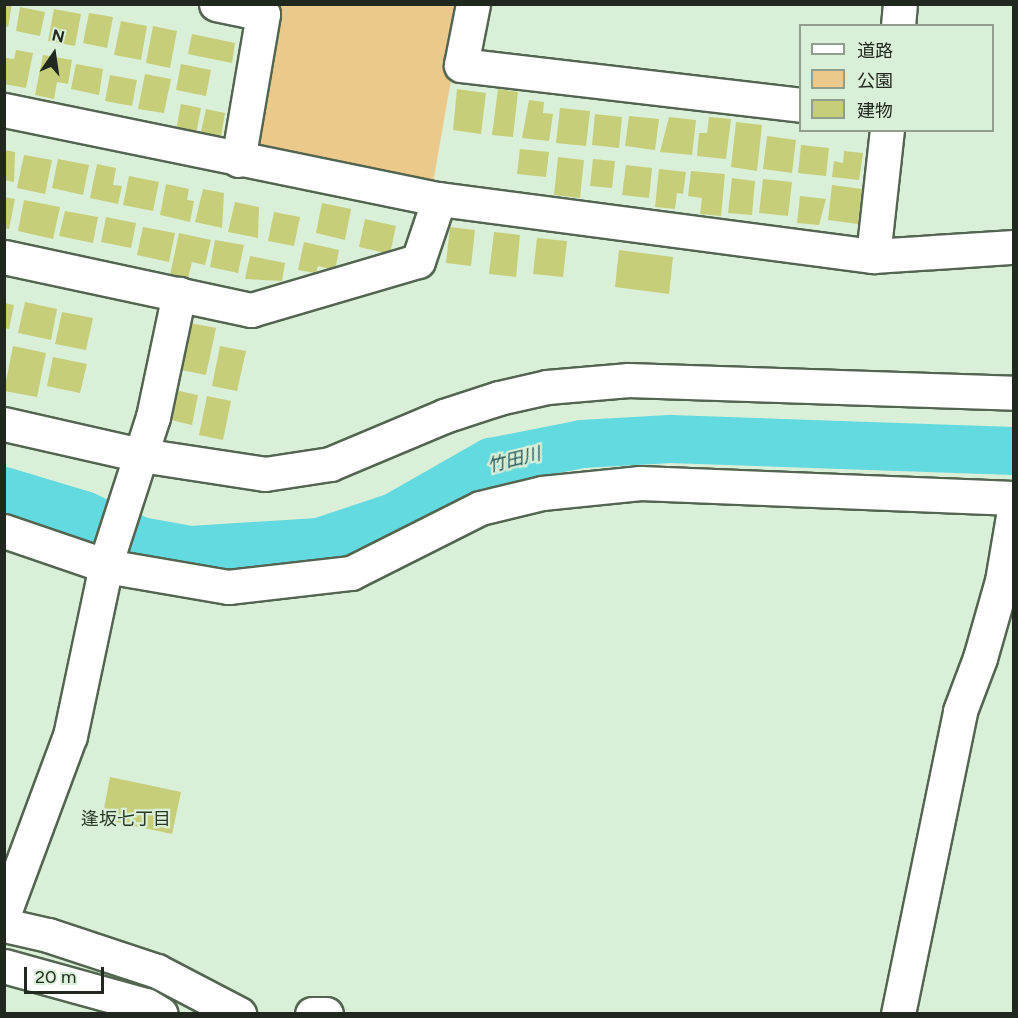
<!DOCTYPE html>
<meta charset="utf-8">
<style>
body{margin:0}
#map{position:relative;width:1018px;height:1018px;overflow:hidden;background:#daefd7;font-family:Figtree,"Noto Sans JP",sans-serif}
div>[style]{position:absolute}
.green>*{inset:0;background:#eac98a}
.river>*{height:48px;margin:-24px;padding:0 24px;transform-origin:24px;border-radius:24px;background:#63dae0}
.building>*{inset:0;background:#c7ce7a}
.roads{filter:drop-shadow(2px 0 #536551) drop-shadow(-2px 0 #536551) drop-shadow(0 2px #536551) drop-shadow(0 -2px #536551)}
.minor>*{height:33px;margin:-16.5px;padding:0 16.5px;transform-origin:16.5px;border-radius:16.5px;background:#fff}
.major>*{height:33px;margin:-16.5px;padding:0 16.5px;transform-origin:16.5px;border-radius:16.5px;background:#fff}
span{translate:-50% -50%;white-space:nowrap;text-align:center;line-height:1.15;-webkit-text-stroke:4.5px #daefd7;paint-order:stroke}
.water-label{font-size:18px;color:#26595c;font-style:italic}
.neighbourhood-label{font-size:18px;color:#293926}
.frame{position:absolute;inset:0;border:6px solid #20281f;pointer-events:none}
.legend{position:absolute;left:799px;top:24px;width:195px;height:108px;box-sizing:border-box;background:#daefd7;border:2px solid #909f8d;margin:0;padding:8px 10px;list-style:none;font-size:18px;color:#20281f}
.legend li{display:flex;align-items:center;gap:12px;height:30px}
.legend b{width:30px;border:2px solid #909f8d}
.north{position:absolute;left:24px;top:24px;width:60px;height:60px;-webkit-text-stroke:4px #daefd7;paint-order:stroke;rotate:13deg;font-size:16px;font-weight:700;line-height:24px;text-align:center;color:#20281f}
.north::after{content:'';display:block;margin:auto;width:21px;height:27px;background:#20281f;clip-path:polygon(50% 0,100% 100%,50% 72%,0 100%)}
.scale{position:absolute;left:24px;top:967px;width:80px;height:27px;box-sizing:border-box;border:3px solid #20281f;border-top:0;padding-left:8px;font-size:18px;line-height:21px;white-space:nowrap;color:#20281f;-webkit-text-stroke:4px #daefd7;paint-order:stroke}
</style>
<div id="map">
<div class="green">
<i style="clip-path:polygon(274px 5px,464px 5px,432px 189px,247px 150px)"></i>
</div>
<div class="river">
<i style="left:4px;top:491px;width:84px;rotate:16.7deg"></i>
<i style="left:84px;top:515px;width:62px;rotate:24.9deg"></i>
<i style="left:140px;top:541px;width:52px;rotate:10deg"></i>
<i style="left:191px;top:550px;width:128px;rotate:-3.6deg"></i>
<i style="left:319px;top:542px;width:79px;rotate:-18.4deg"></i>
<i style="left:394px;top:517px;width:112px;rotate:-29.6deg"></i>
<i style="left:491px;top:462px;width:93px;rotate:-11.2deg"></i>
<i style="left:582px;top:444px;width:88px;rotate:-3.3deg"></i>
<i style="left:670px;top:439px;width:344px;rotate:2deg"></i>
</div>
<div class="building">
<i style="clip-path:polygon(4px 4px,12px 4px,8px 27px,4px 26px)"></i>
<i style="clip-path:polygon(20px 7px,45px 12px,40px 36px,16px 31px)"></i>
<i style="clip-path:polygon(54px 9px,81px 14px,75px 46px,48px 41px)"></i>
<i style="clip-path:polygon(89px 13px,113px 17px,107px 48px,83px 43px)"></i>
<i style="clip-path:polygon(121px 21px,147px 26px,141px 60px,114px 55px)"></i>
<i style="clip-path:polygon(153px 26px,177px 31px,170px 68px,146px 63px)"></i>
<i style="clip-path:polygon(192px 34px,235px 43px,232px 63px,188px 54px)"></i>
<i style="clip-path:polygon(16px 50px,33px 53px,26px 88px,4px 84px,6px 58px,14px 59px)"></i>
<i style="clip-path:polygon(43px 55px,72px 60px,68px 84px,57px 82px,54px 99px,35px 95px)"></i>
<i style="clip-path:polygon(76px 64px,103px 69px,99px 95px,71px 89px)"></i>
<i style="clip-path:polygon(181px 64px,211px 70px,206px 96px,176px 90px)"></i>
<i style="clip-path:polygon(145px 74px,171px 79px,164px 113px,138px 109px)"></i>
<i style="clip-path:polygon(110px 75px,137px 80px,132px 106px,105px 101px)"></i>
<i style="clip-path:polygon(457px 89px,486px 93px,481px 134px,453px 130px)"></i>
<i style="clip-path:polygon(498px 89px,518px 92px,513px 137px,492px 135px)"></i>
<i style="clip-path:polygon(529px 100px,544px 102px,543px 113px,553px 114px,549px 141px,522px 138px)"></i>
<i style="clip-path:polygon(181px 104px,201px 108px,196px 134px,176px 130px)"></i>
<i style="clip-path:polygon(560px 108px,590px 111px,586px 146px,556px 143px)"></i>
<i style="clip-path:polygon(206px 109px,225px 113px,221px 136px,201px 132px)"></i>
<i style="clip-path:polygon(595px 114px,622px 117px,619px 148px,592px 145px)"></i>
<i style="clip-path:polygon(629px 116px,659px 119px,655px 150px,625px 146px)"></i>
<i style="clip-path:polygon(669px 117px,696px 120px,692px 155px,660px 152px)"></i>
<i style="clip-path:polygon(709px 117px,731px 119px,726px 159px,697px 156px,699px 133px,707px 133px)"></i>
<i style="clip-path:polygon(736px 122px,762px 125px,757px 171px,731px 167px)"></i>
<i style="clip-path:polygon(767px 136px,796px 140px,792px 173px,763px 169px)"></i>
<i style="clip-path:polygon(801px 145px,829px 148px,826px 176px,798px 173px)"></i>
<i style="clip-path:polygon(520px 149px,549px 152px,546px 177px,517px 174px)"></i>
<i style="clip-path:polygon(4px 150px,15px 152px,14px 182px,4px 180px)"></i>
<i style="clip-path:polygon(844px 151px,863px 153px,859px 180px,832px 177px,834px 161px,843px 163px)"></i>
<i style="clip-path:polygon(24px 155px,52px 160px,45px 194px,17px 188px)"></i>
<i style="clip-path:polygon(558px 157px,584px 160px,580px 198px,554px 195px)"></i>
<i style="clip-path:polygon(58px 159px,89px 165px,83px 195px,52px 188px)"></i>
<i style="clip-path:polygon(593px 159px,615px 161px,612px 188px,590px 186px)"></i>
<i style="clip-path:polygon(97px 164px,116px 168px,113px 185px,122px 186px,118px 204px,90px 198px)"></i>
<i style="clip-path:polygon(626px 165px,652px 168px,649px 198px,622px 195px)"></i>
<i style="clip-path:polygon(659px 169px,686px 172px,683px 194px,677px 193px,675px 209px,655px 207px)"></i>
<i style="clip-path:polygon(691px 171px,725px 174px,721px 216px,700px 214px,702px 198px,688px 196px)"></i>
<i style="clip-path:polygon(129px 176px,159px 182px,153px 211px,123px 205px)"></i>
<i style="clip-path:polygon(732px 178px,755px 181px,752px 215px,728px 213px)"></i>
<i style="clip-path:polygon(763px 179px,792px 182px,788px 216px,759px 213px)"></i>
<i style="clip-path:polygon(166px 184px,189px 189px,187px 200px,194px 201px,190px 222px,160px 215px)"></i>
<i style="clip-path:polygon(832px 185px,862px 189px,858px 224px,828px 220px)"></i>
<i style="clip-path:polygon(203px 189px,224px 193px,222px 228px,195px 222px)"></i>
<i style="clip-path:polygon(800px 196px,826px 199px,819px 225px,797px 223px)"></i>
<i style="clip-path:polygon(4px 197px,15px 199px,9px 229px,4px 228px)"></i>
<i style="clip-path:polygon(24px 200px,60px 207px,53px 239px,18px 231px)"></i>
<i style="clip-path:polygon(235px 202px,259px 207px,258px 238px,228px 232px)"></i>
<i style="clip-path:polygon(322px 203px,351px 209px,345px 240px,316px 233px)"></i>
<i style="clip-path:polygon(65px 211px,98px 217px,93px 243px,59px 236px)"></i>
<i style="clip-path:polygon(274px 212px,300px 217px,294px 246px,268px 241px)"></i>
<i style="clip-path:polygon(106px 217px,136px 223px,131px 248px,101px 242px)"></i>
<i style="clip-path:polygon(365px 219px,396px 226px,390px 254px,359px 247px)"></i>
<i style="clip-path:polygon(143px 227px,175px 233px,169px 262px,137px 255px)"></i>
<i style="clip-path:polygon(450px 227px,475px 230px,471px 266px,446px 263px)"></i>
<i style="clip-path:polygon(494px 232px,520px 235px,516px 277px,489px 274px)"></i>
<i style="clip-path:polygon(179px 233px,211px 240px,205px 265px,192px 262px,188px 278px,170px 275px)"></i>
<i style="clip-path:polygon(537px 238px,567px 241px,563px 277px,533px 274px)"></i>
<i style="clip-path:polygon(215px 240px,244px 245px,238px 273px,210px 267px)"></i>
<i style="clip-path:polygon(304px 242px,339px 250px,335px 270px,318px 266px,316px 273px,298px 270px)"></i>
<i style="clip-path:polygon(619px 250px,673px 257px,669px 294px,615px 287px)"></i>
<i style="clip-path:polygon(250px 256px,285px 263px,282px 281px,245px 279px)"></i>
<i style="clip-path:polygon(25px 302px,57px 309px,51px 340px,18px 333px)"></i>
<i style="clip-path:polygon(4px 303px,14px 305px,9px 329px,4px 328px)"></i>
<i style="clip-path:polygon(62px 312px,93px 318px,86px 350px,55px 344px)"></i>
<i style="clip-path:polygon(190px 323px,216px 328px,206px 375px,181px 370px)"></i>
<i style="clip-path:polygon(13px 346px,46px 353px,37px 397px,4px 391px)"></i>
<i style="clip-path:polygon(220px 346px,246px 351px,237px 391px,212px 386px)"></i>
<i style="clip-path:polygon(53px 357px,87px 364px,80px 393px,47px 386px)"></i>
<i style="clip-path:polygon(174px 390px,198px 395px,192px 425px,167px 419px)"></i>
<i style="clip-path:polygon(207px 396px,231px 401px,223px 440px,199px 435px)"></i>
<i style="clip-path:polygon(110px 777px,181px 792px,172px 834px,102px 819px)"></i>
</div>
<div class="roads">
<div class="minor">
<i style="left:216px;top:4px;width:48px;rotate:12deg"></i>
<i style="left:263px;top:14px;width:148px;rotate:99.7deg"></i>
<i style="left:473px;top:4px;width:62px;rotate:101.1deg"></i>
<i style="left:461px;top:65px;width:341px;rotate:6.7deg"></i>
<i style="left:898px;top:26px;width:22px;rotate:-85deg"></i>
<i style="left:4px;top:110px;width:444px;rotate:11.6deg"></i>
<i style="left:439px;top:199px;width:438px;rotate:7.5deg"></i>
<i style="left:873px;top:256px;width:141px;rotate:-3.7deg"></i>
<i style="left:873px;top:256px;width:127px;rotate:-83.7deg"></i>
<i style="left:4px;top:257px;width:253px;rotate:12.1deg"></i>
<i style="left:251px;top:310px;width:174px;rotate:-16.4deg"></i>
<i style="left:418px;top:261px;width:65px;rotate:-71.3deg"></i>
<i style="left:4px;top:424px;width:140px;rotate:12.8deg"></i>
<i style="left:141px;top:455px;width:125px;rotate:8.7deg"></i>
<i style="left:265px;top:474px;width:66px;rotate:-8.7deg"></i>
<i style="left:330px;top:464px;width:124px;rotate:-22.8deg"></i>
<i style="left:444px;top:416px;width:58px;rotate:-18.1deg"></i>
<i style="left:499px;top:398px;width:49px;rotate:-12.9deg"></i>
<i style="left:547px;top:387px;width:82px;rotate:-4.9deg"></i>
<i style="left:629px;top:380px;width:385px;rotate:1.9deg"></i>
<i style="left:4px;top:531px;width:108px;rotate:18.9deg"></i>
<i style="left:106px;top:566px;width:124px;rotate:9.8deg"></i>
<i style="left:228px;top:587px;width:124px;rotate:-6.5deg"></i>
<i style="left:351px;top:573px;width:144px;rotate:-26.7deg"></i>
<i style="left:480px;top:508px;width:64px;rotate:-13.6deg"></i>
<i style="left:542px;top:493px;width:99px;rotate:-5.8deg"></i>
<i style="left:640px;top:483px;width:374px;rotate:2.3deg"></i>
<i style="left:4px;top:913px;width:189px;rotate:-69.6deg"></i>
<i style="left:70px;top:736px;width:184px;rotate:-78.1deg"></i>
<i style="left:108px;top:556px;width:146px;rotate:-72.1deg"></i>
<i style="left:153px;top:417px;width:126px;rotate:-78.1deg"></i>
<i style="left:312px;top:1014px;width:14px"></i>
<i style="left:898px;top:1014px;width:309px;rotate:-78.4deg"></i>
<i style="left:960px;top:711px;width:57px;rotate:-69.3deg"></i>
<i style="left:980px;top:658px;width:80px;rotate:-74.1deg"></i>
<i style="left:1002px;top:581px;width:72px;rotate:-80.4deg"></i>
</div>
<div class="major">
<i style="left:4px;top:925px;width:45px;rotate:12.8deg"></i>
<i style="left:48px;top:935px;width:115px;rotate:18.3deg"></i>
<i style="left:157px;top:971px;width:93px;rotate:27.7deg"></i>
<i style="left:4px;top:966px;width:147px;rotate:15.4deg"></i>
<i style="left:146px;top:1005px;width:17px;rotate:31deg"></i>
</div>
</div>
<div class="water-label">
<span style="left:514px;top:460px;rotate:-14deg">竹田川</span>
</div>
<div class="neighbourhood-label">
<span style="left:126px;top:819px">逢坂七丁目</span>
</div>
<div class="frame"></div>
<ul class="legend">
<li><b style="height:8px;background:#fff"></b>道路</li>
<li><b style="height:16px;background:#eac98a"></b>公園</li>
<li><b style="height:16px;background:#c7ce7a"></b>建物</li>
</ul>
<div class="north">N</div>
<div class="scale">20 m</div>
</div>
